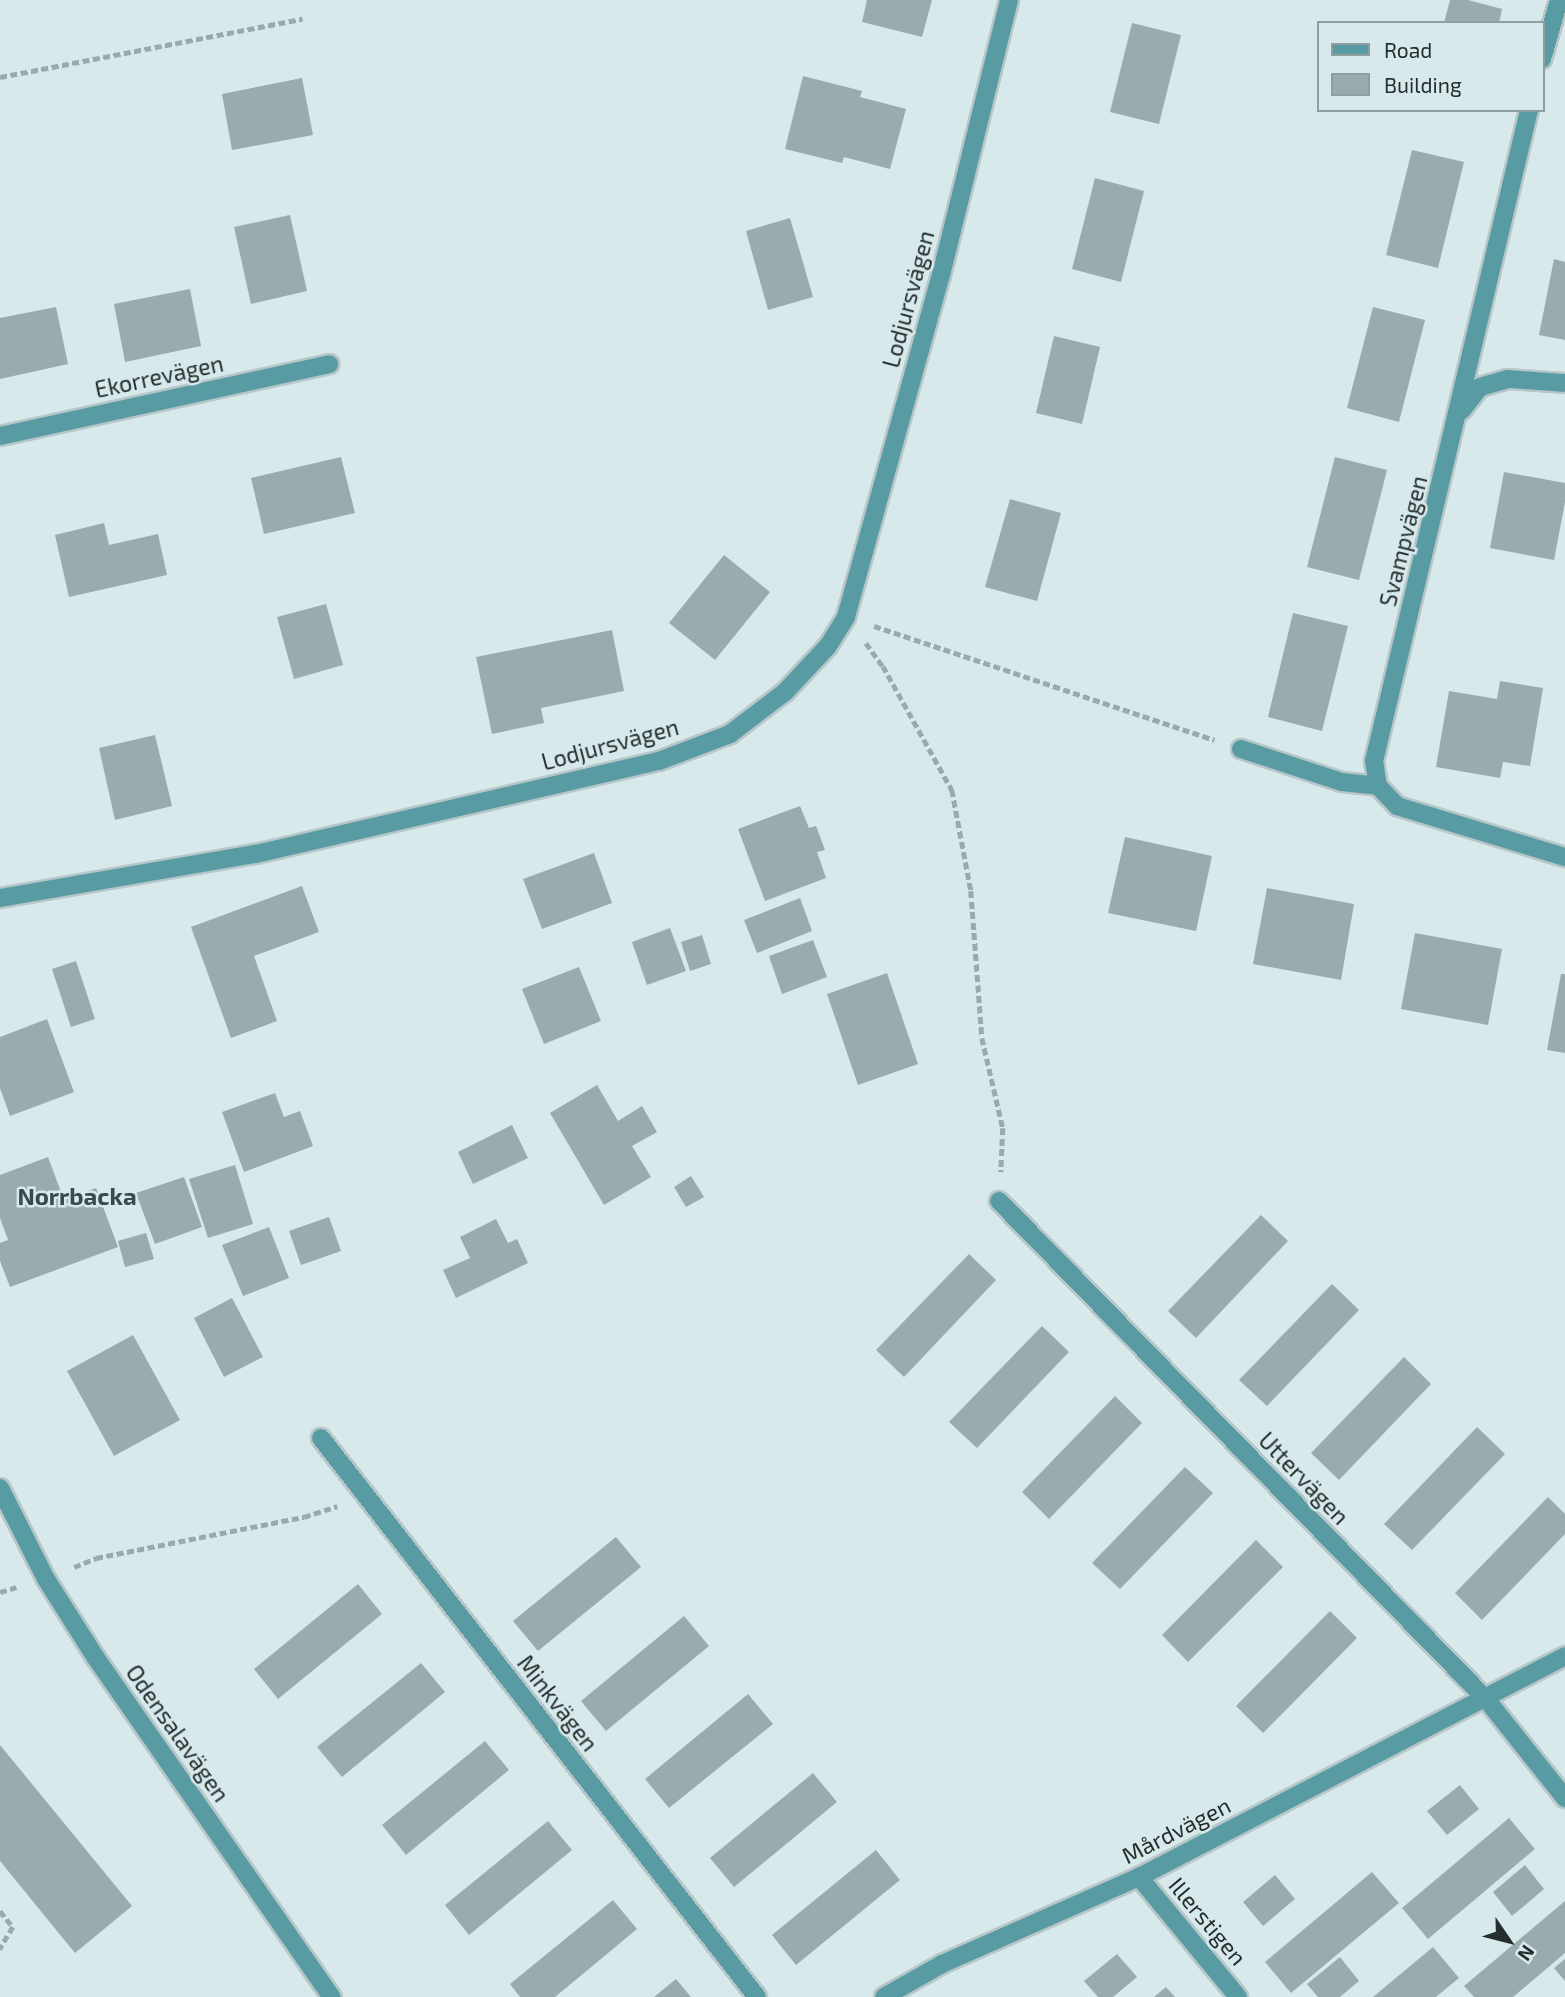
<!DOCTYPE html>
<meta charset="utf-8">
<style>
body{margin:0}
#map{position:relative;width:1565px;height:1997px;overflow:hidden;background:#d7e9eb;font-family:"Exo 2",sans-serif}
div>[style]{position:absolute}
.building>*{inset:0;background:#9aabae}
.path>*{height:4.5px;margin-top:-2.25px;transform-origin:0;background:repeating-linear-gradient(90deg,#9ba9ab 0 7px,transparent 0 10.5px)}
.roads{filter:drop-shadow(2px 0 #b7c7c9) drop-shadow(-2px 0 #b7c7c9) drop-shadow(0 2px #b7c7c9) drop-shadow(0 -2px #b7c7c9)}
.minor>*{height:18px;margin:-9px;padding:0 9px;transform-origin:9px;border-radius:9px;background:#599ba3}
span{translate:-50% -50%;white-space:nowrap;text-align:center;line-height:1.15;-webkit-text-stroke:5px #d7e9eb;paint-order:stroke}
.street-label{font-size:23px;color:#262d2e}
.neighbourhood-label{font-size:24px;color:#3a4a4c;font-weight:700}
.legend{position:absolute;left:1317px;top:21px;width:228px;height:91px;box-sizing:border-box;background:#d7e9eb;border:2px solid #909e9f;margin:0;padding:9px 12px;list-style:none;font-size:21px;color:#262d2e}
.legend li{display:flex;align-items:center;gap:14px;height:35px}
.legend b{width:35px;border:2px solid #909e9f}
.north{position:absolute;left:1474px;top:1906px;width:70px;height:70px;-webkit-text-stroke:5px #d7e9eb;paint-order:stroke;rotate:125deg;font-size:19px;font-weight:700;line-height:28px;text-align:center;color:#262d2e}
.north::after{content:'';display:block;margin:auto;width:24px;height:32px;background:#262d2e;clip-path:polygon(50% 0,100% 100%,50% 72%,0 100%)}
</style>
<div id="map">
<div class="building">
<i style="clip-path:polygon(867px 0,932px 0,922px 37px,862px 22px)"></i>
<i style="clip-path:polygon(1450px 0,1468px 0,1502px 9px,1499px 23px,1444px 23px)"></i>
<i style="clip-path:polygon(1132px 23px,1181px 35px,1159px 124px,1110px 112px)"></i>
<i style="clip-path:polygon(803px 76px,862px 91px,860px 97px,906px 109px,890px 169px,844px 157px,842px 163px,785px 149px)"></i>
<i style="clip-path:polygon(302px 78px,313px 135px,232px 150px,222px 94px)"></i>
<i style="clip-path:polygon(1412px 150px,1464px 162px,1438px 268px,1386px 255px)"></i>
<i style="clip-path:polygon(1095px 178px,1144px 191px,1121px 282px,1072px 269px)"></i>
<i style="clip-path:polygon(290px 215px,307px 291px,251px 304px,234px 227px)"></i>
<i style="clip-path:polygon(790px 218px,813px 297px,768px 310px,746px 231px)"></i>
<i style="clip-path:polygon(1554px 259px,1565px 262px,1565px 340px,1539px 335px)"></i>
<i style="clip-path:polygon(190px 289px,201px 346px,125px 362px,114px 304px)"></i>
<i style="clip-path:polygon(56px 307px,68px 364px,0 379px,0 318px)"></i>
<i style="clip-path:polygon(1373px 307px,1425px 320px,1399px 422px,1347px 408px)"></i>
<i style="clip-path:polygon(1054px 336px,1100px 347px,1082px 424px,1036px 413px)"></i>
<i style="clip-path:polygon(341px 457px,355px 513px,264px 534px,251px 478px)"></i>
<i style="clip-path:polygon(1335px 457px,1387px 470px,1359px 580px,1307px 567px)"></i>
<i style="clip-path:polygon(1504px 472px,1565px 483px,1565px 502px,1554px 560px,1490px 548px)"></i>
<i style="clip-path:polygon(1010px 499px,1061px 513px,1037px 601px,985px 587px)"></i>
<i style="clip-path:polygon(104px 523px,109px 545px,158px 534px,167px 575px,69px 597px,55px 535px)"></i>
<i style="clip-path:polygon(724px 555px,770px 592px,715px 660px,669px 623px)"></i>
<i style="clip-path:polygon(326px 604px,343px 665px,294px 679px,277px 617px)"></i>
<i style="clip-path:polygon(1293px 613px,1348px 626px,1322px 731px,1268px 717px)"></i>
<i style="clip-path:polygon(612px 630px,624px 691px,541px 708px,544px 723px,492px 734px,476px 657px)"></i>
<i style="clip-path:polygon(1500px 681px,1543px 688px,1530px 766px,1503px 762px,1500px 778px,1436px 767px,1449px 691px,1497px 699px)"></i>
<i style="clip-path:polygon(155px 735px,172px 806px,115px 820px,99px 748px)"></i>
<i style="clip-path:polygon(800px 806px,809px 828px,816px 826px,825px 850px,817px 852px,826px 878px,765px 901px,738px 829px)"></i>
<i style="clip-path:polygon(1125px 837px,1212px 856px,1196px 931px,1108px 913px)"></i>
<i style="clip-path:polygon(594px 853px,612px 903px,542px 929px,523px 879px)"></i>
<i style="clip-path:polygon(302px 886px,319px 932px,254px 956px,277px 1021px,231px 1038px,191px 927px)"></i>
<i style="clip-path:polygon(1267px 888px,1354px 904px,1341px 980px,1253px 964px)"></i>
<i style="clip-path:polygon(800px 898px,812px 931px,757px 953px,744px 920px)"></i>
<i style="clip-path:polygon(670px 928px,686px 971px,647px 985px,632px 942px)"></i>
<i style="clip-path:polygon(1415px 933px,1502px 949px,1488px 1025px,1401px 1009px)"></i>
<i style="clip-path:polygon(702px 935px,711px 964px,690px 971px,681px 942px)"></i>
<i style="clip-path:polygon(813px 940px,827px 977px,782px 994px,769px 956px)"></i>
<i style="clip-path:polygon(76px 961px,95px 1019px,71px 1027px,52px 969px)"></i>
<i style="clip-path:polygon(579px 967px,601px 1021px,544px 1044px,522px 989px)"></i>
<i style="clip-path:polygon(887px 973px,918px 1064px,858px 1085px,827px 994px)"></i>
<i style="clip-path:polygon(1561px 974px,1565px 974px,1565px 1053px,1547px 1050px)"></i>
<i style="clip-path:polygon(47px 1019px,74px 1092px,10px 1116px,0 1088px,0 1037px)"></i>
<i style="clip-path:polygon(597px 1085px,618px 1121px,642px 1106px,657px 1132px,632px 1146px,651px 1177px,604px 1205px,550px 1113px)"></i>
<i style="clip-path:polygon(275px 1093px,284px 1117px,300px 1111px,313px 1146px,244px 1172px,222px 1112px)"></i>
<i style="clip-path:polygon(512px 1125px,528px 1158px,473px 1184px,458px 1152px)"></i>
<i style="clip-path:polygon(48px 1157px,64px 1200px,96px 1188px,118px 1247px,10px 1287px,0 1261px,0 1243px,8px 1240px,0 1218px,0 1175px)"></i>
<i style="clip-path:polygon(235px 1165px,253px 1224px,208px 1238px,189px 1179px)"></i>
<i style="clip-path:polygon(691px 1176px,704px 1197px,686px 1207px,674px 1187px)"></i>
<i style="clip-path:polygon(184px 1177px,202px 1227px,155px 1244px,136px 1193px)"></i>
<i style="clip-path:polygon(1261px 1215px,1288px 1241px,1196px 1338px,1168px 1311px)"></i>
<i style="clip-path:polygon(329px 1217px,341px 1251px,301px 1265px,289px 1231px)"></i>
<i style="clip-path:polygon(496px 1219px,508px 1243px,517px 1239px,528px 1263px,456px 1298px,443px 1270px,470px 1258px,460px 1237px)"></i>
<i style="clip-path:polygon(269px 1227px,289px 1278px,243px 1296px,222px 1245px)"></i>
<i style="clip-path:polygon(146px 1233px,154px 1259px,125px 1267px,118px 1241px)"></i>
<i style="clip-path:polygon(969px 1254px,996px 1280px,904px 1377px,876px 1350px)"></i>
<i style="clip-path:polygon(1332px 1284px,1359px 1310px,1267px 1406px,1239px 1380px)"></i>
<i style="clip-path:polygon(232px 1298px,263px 1357px,224px 1377px,194px 1318px)"></i>
<i style="clip-path:polygon(1042px 1326px,1069px 1352px,977px 1448px,949px 1422px)"></i>
<i style="clip-path:polygon(133px 1335px,180px 1420px,114px 1456px,67px 1371px)"></i>
<i style="clip-path:polygon(1404px 1357px,1431px 1384px,1339px 1480px,1311px 1453px)"></i>
<i style="clip-path:polygon(1115px 1396px,1142px 1423px,1049px 1519px,1022px 1492px)"></i>
<i style="clip-path:polygon(1477px 1427px,1505px 1454px,1412px 1550px,1384px 1524px)"></i>
<i style="clip-path:polygon(1185px 1467px,1213px 1493px,1120px 1589px,1092px 1563px)"></i>
<i style="clip-path:polygon(1548px 1497px,1565px 1514px,1565px 1534px,1482px 1620px,1455px 1593px)"></i>
<i style="clip-path:polygon(616px 1537px,641px 1567px,538px 1651px,513px 1621px)"></i>
<i style="clip-path:polygon(1256px 1540px,1283px 1567px,1188px 1662px,1162px 1635px)"></i>
<i style="clip-path:polygon(358px 1584px,382px 1614px,278px 1699px,254px 1669px)"></i>
<i style="clip-path:polygon(1330px 1611px,1357px 1638px,1263px 1733px,1236px 1706px)"></i>
<i style="clip-path:polygon(684px 1616px,709px 1646px,606px 1731px,581px 1701px)"></i>
<i style="clip-path:polygon(421px 1663px,445px 1692px,342px 1777px,317px 1747px)"></i>
<i style="clip-path:polygon(748px 1694px,773px 1724px,669px 1808px,645px 1779px)"></i>
<i style="clip-path:polygon(485px 1741px,509px 1770px,406px 1855px,382px 1825px)"></i>
<i style="clip-path:polygon(0 1745px,132px 1906px,75px 1953px,0 1861px)"></i>
<i style="clip-path:polygon(813px 1773px,837px 1802px,734px 1887px,710px 1858px)"></i>
<i style="clip-path:polygon(1460px 1785px,1479px 1809px,1447px 1835px,1427px 1811px)"></i>
<i style="clip-path:polygon(1509px 1818px,1535px 1849px,1428px 1939px,1402px 1908px)"></i>
<i style="clip-path:polygon(548px 1821px,572px 1850px,469px 1935px,445px 1905px)"></i>
<i style="clip-path:polygon(876px 1850px,900px 1880px,796px 1965px,772px 1935px)"></i>
<i style="clip-path:polygon(1525px 1865px,1544px 1889px,1512px 1916px,1493px 1892px)"></i>
<i style="clip-path:polygon(1372px 1872px,1399px 1903px,1291px 1993px,1265px 1962px)"></i>
<i style="clip-path:polygon(1275px 1875px,1295px 1899px,1263px 1926px,1243px 1902px)"></i>
<i style="clip-path:polygon(613px 1900px,637px 1929px,555px 1997px,520px 1997px,510px 1984px)"></i>
<i style="clip-path:polygon(1565px 1901px,1565px 1953px,1513px 1997px,1474px 1997px,1464px 1986px)"></i>
<i style="clip-path:polygon(1433px 1947px,1459px 1978px,1436px 1997px,1373px 1997px)"></i>
<i style="clip-path:polygon(1117px 1954px,1137px 1977px,1113px 1997px,1098px 1997px,1084px 1981px)"></i>
<i style="clip-path:polygon(1340px 1957px,1359px 1981px,1340px 1997px,1318px 1997px,1307px 1984px)"></i>
<i style="clip-path:polygon(1565px 1959px,1565px 1981px,1554px 1968px)"></i>
<i style="clip-path:polygon(676px 1979px,691px 1997px,654px 1997px)"></i>
<i style="clip-path:polygon(1166px 1987px,1175px 1997px,1154px 1997px)"></i>
</div>
<div class="path">
<i style="left:0;top:77px;width:308px;rotate:-10.9deg"></i>
<i style="left:874px;top:626px;width:359px;rotate:18.5deg"></i>
<i style="left:866px;top:643px;width:29px;rotate:54deg"></i>
<i style="left:883px;top:666px;width:142px;rotate:60.9deg"></i>
<i style="left:952px;top:790px;width:103px;rotate:79.3deg"></i>
<i style="left:971px;top:891px;width:147px;rotate:85.7deg"></i>
<i style="left:982px;top:1038px;width:92px;rotate:76.9deg"></i>
<i style="left:1003px;top:1128px;width:44px;rotate:92.6deg"></i>
<i style="left:74px;top:1567px;width:24px;rotate:-22deg"></i>
<i style="left:96px;top:1558px;width:212px;rotate:-11.2deg"></i>
<i style="left:304px;top:1517px;width:35px;rotate:-18deg"></i>
<i style="left:0;top:1592px;width:17px;rotate:-17deg"></i>
<i style="left:0;top:1911px;width:21px;rotate:51deg"></i>
<i style="left:13px;top:1927px;width:26px;rotate:121deg"></i>
</div>
<div class="roads">
<div class="minor">
<i style="left:1542px;top:59px;width:61px;rotate:-73.9deg"></i>
<i style="left:1529px;top:110px;width:669px;rotate:103.39deg"></i>
<i style="left:1374px;top:761px;width:25px;rotate:81deg"></i>
<i style="left:1378px;top:786px;width:28px;rotate:46deg"></i>
<i style="left:1397px;top:806px;width:176px;rotate:16.9deg"></i>
<i style="left:1462px;top:410px;width:29px;rotate:-52deg"></i>
<i style="left:1480px;top:387px;width:29px;rotate:-16deg"></i>
<i style="left:1508px;top:379px;width:57px;rotate:4deg"></i>
<i style="left:0;top:436px;width:337px;rotate:-12.3deg"></i>
<i style="left:1241px;top:749px;width:106px;rotate:18.1deg"></i>
<i style="left:1342px;top:782px;width:36px;rotate:6deg"></i>
<i style="left:0;top:898px;width:260px;rotate:-9.8deg"></i>
<i style="left:256px;top:854px;width:414px;rotate:-13deg"></i>
<i style="left:659px;top:761px;width:76px;rotate:-20.8deg"></i>
<i style="left:730px;top:734px;width:69px;rotate:-37.4deg"></i>
<i style="left:785px;top:692px;width:63px;rotate:-46.9deg"></i>
<i style="left:828px;top:646px;width:34px;rotate:-58deg"></i>
<i style="left:846px;top:617px;width:355px;rotate:-74.5deg"></i>
<i style="left:941px;top:275px;width:283px;rotate:-76.1deg"></i>
<i style="left:999px;top:1201px;width:697px;rotate:45.64deg"></i>
<i style="left:1486px;top:1699px;width:127px;rotate:51.4deg"></i>
<i style="left:321px;top:1438px;width:709px;rotate:52.05deg"></i>
<i style="left:0;top:1488px;width:102px;rotate:63.2deg"></i>
<i style="left:46px;top:1579px;width:93px;rotate:57.7deg"></i>
<i style="left:96px;top:1658px;width:413px;rotate:55.2deg"></i>
<i style="left:1139px;top:1877px;width:156px;rotate:50.5deg"></i>
<i style="left:884px;top:1997px;width:67px;rotate:-29.6deg"></i>
<i style="left:942px;top:1964px;width:215px;rotate:-23.8deg"></i>
<i style="left:1139px;top:1877px;width:480px;rotate:-27.4deg"></i>
</div>
</div>
<div class="street-label">
<span style="left:908px;top:299px;rotate:-75deg">Lodjursvägen</span>
<span style="left:159px;top:376px;rotate:-12deg">Ekorrevägen</span>
<span style="left:1403px;top:541px;rotate:-76deg">Svampvägen</span>
<span style="left:610px;top:744px;rotate:-15deg">Lodjursvägen</span>
<span style="left:1304px;top:1478px;rotate:46deg">Uttervägen</span>
<span style="left:558px;top:1703px;rotate:52deg">Minkvägen</span>
<span style="left:178px;top:1733px;rotate:55deg">Odensalavägen</span>
<span style="left:1176px;top:1830px;rotate:-27deg">Mårdvägen</span>
<span style="left:1208px;top:1921px;rotate:50deg">Illerstigen</span>
</div>
<div class="neighbourhood-label">
<span style="left:77px;top:1196px">Norrbacka</span>
</div>
<ul class="legend">
<li><b style="height:9px;background:#599ba3"></b>Road</li>
<li><b style="height:19px;background:#9aabae"></b>Building</li>
</ul>
<div class="north">N</div>
</div>
